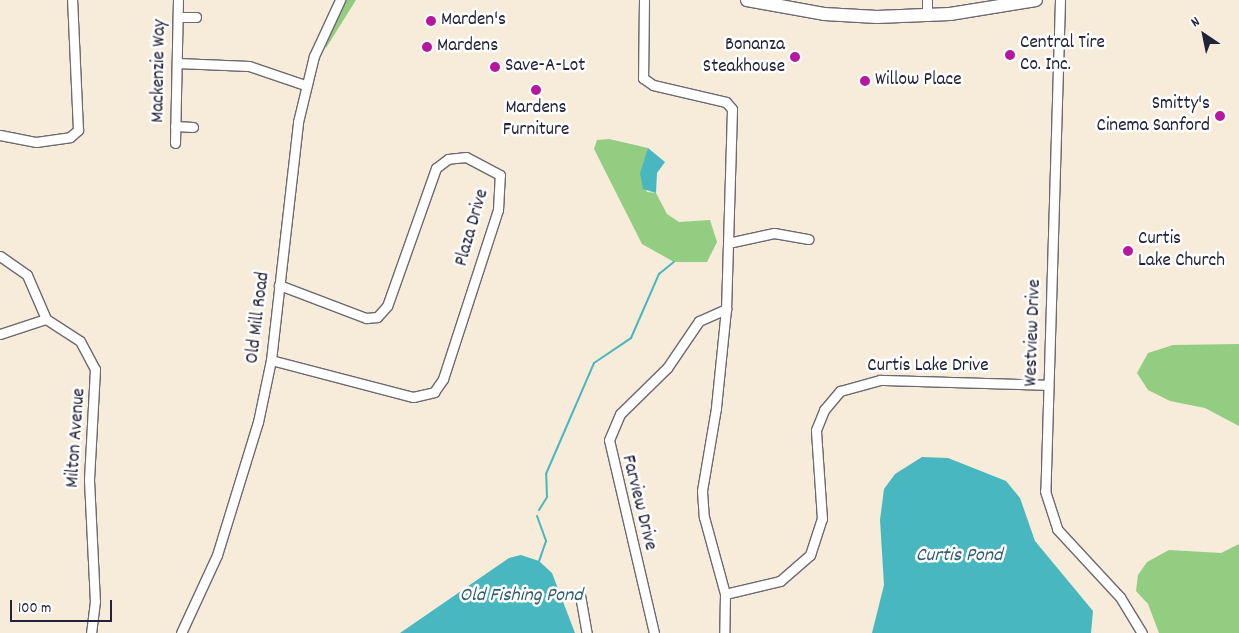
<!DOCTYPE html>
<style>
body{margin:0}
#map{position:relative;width:1239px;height:633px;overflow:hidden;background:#f6ecd9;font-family:Dekko,sans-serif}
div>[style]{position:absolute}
.green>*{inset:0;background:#93cd81}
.water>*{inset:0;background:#48b7bf}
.stream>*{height:2px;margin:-1px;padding:0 1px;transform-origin:1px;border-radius:1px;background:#48b7bf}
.roads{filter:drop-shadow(1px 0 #6c6972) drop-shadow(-1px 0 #6c6972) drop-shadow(0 1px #6c6972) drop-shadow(0 -1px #6c6972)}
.minor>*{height:9px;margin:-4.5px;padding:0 4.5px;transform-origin:4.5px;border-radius:4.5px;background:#fff}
.highway>*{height:12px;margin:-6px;padding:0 6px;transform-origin:6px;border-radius:6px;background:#fff}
.dots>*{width:14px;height:14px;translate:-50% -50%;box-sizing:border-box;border:2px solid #fff;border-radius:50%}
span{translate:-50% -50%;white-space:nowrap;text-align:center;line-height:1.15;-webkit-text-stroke:5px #fff;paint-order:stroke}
.poi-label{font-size:19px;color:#22223b}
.left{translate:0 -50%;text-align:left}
.right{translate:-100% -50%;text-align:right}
.street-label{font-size:19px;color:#22223b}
.water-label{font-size:20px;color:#315e70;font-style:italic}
.north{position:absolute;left:1179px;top:10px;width:50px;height:50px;-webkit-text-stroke:4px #fff;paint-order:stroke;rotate:326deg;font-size:14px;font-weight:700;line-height:20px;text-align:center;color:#22223b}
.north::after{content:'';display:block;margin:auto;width:18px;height:22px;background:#22223b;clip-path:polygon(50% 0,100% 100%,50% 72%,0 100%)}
.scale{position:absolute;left:10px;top:600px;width:102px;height:22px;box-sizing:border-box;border:2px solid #22223b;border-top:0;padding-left:6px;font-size:15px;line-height:18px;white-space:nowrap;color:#22223b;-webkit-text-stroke:4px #fff;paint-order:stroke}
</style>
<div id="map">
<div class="green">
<i style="clip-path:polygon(345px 0,356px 0,326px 48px,324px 42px)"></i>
<i style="clip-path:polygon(609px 139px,648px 148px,642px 181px,647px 192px,656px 193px,667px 214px,679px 222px,710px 220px,717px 242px,707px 262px,674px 262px,642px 244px,594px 149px,597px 140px)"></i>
<i style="clip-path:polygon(1239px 344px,1239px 426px,1205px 408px,1170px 401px,1148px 390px,1137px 373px,1148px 353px,1173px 345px)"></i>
<i style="clip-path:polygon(1239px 544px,1239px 633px,1159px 633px,1148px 604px,1136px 591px,1138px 575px,1147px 562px,1169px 550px,1221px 553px)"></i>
</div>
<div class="water">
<i style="clip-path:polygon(648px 148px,665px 162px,657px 173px,656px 193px,643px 189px,640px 173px)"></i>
<i style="clip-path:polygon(922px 457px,948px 458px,1006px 481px,1020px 498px,1035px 541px,1093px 611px,1091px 633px,872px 633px,884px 585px,880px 520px,884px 489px,895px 474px)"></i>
<i style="clip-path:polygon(521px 555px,539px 561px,552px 573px,575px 633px,400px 633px,509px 558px)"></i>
</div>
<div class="stream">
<i style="left:539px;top:510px;width:15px;rotate:-58deg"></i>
<i style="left:547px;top:497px;width:23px;rotate:-92deg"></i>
<i style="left:546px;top:474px;width:121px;rotate:-66.6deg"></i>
<i style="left:594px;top:363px;width:45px;rotate:-34deg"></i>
<i style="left:631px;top:338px;width:70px;rotate:-66.4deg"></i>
<i style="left:659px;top:274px;width:19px;rotate:-39deg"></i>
<i style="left:537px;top:516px;width:27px;rotate:70deg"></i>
<i style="left:546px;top:541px;width:21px;rotate:109deg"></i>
</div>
<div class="roads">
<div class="minor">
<i style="left:644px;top:0;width:78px;rotate:90.7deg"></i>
<i style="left:643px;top:78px;width:12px;rotate:35deg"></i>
<i style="left:653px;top:85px;width:75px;rotate:13.1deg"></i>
<i style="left:726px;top:102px;width:9px;rotate:49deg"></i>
<i style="left:732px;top:109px;width:200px;rotate:91.7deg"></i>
<i style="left:726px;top:309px;width:100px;rotate:95.8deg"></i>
<i style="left:716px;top:408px;width:84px;rotate:99.6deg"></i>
<i style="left:702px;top:491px;width:26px;rotate:86deg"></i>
<i style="left:704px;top:517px;width:80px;rotate:74.7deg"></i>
<i style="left:725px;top:594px;width:39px;rotate:91deg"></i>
<i style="left:1060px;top:0;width:491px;rotate:91.7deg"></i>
<i style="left:1045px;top:491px;width:40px;rotate:72deg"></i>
<i style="left:1057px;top:529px;width:93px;rotate:47.2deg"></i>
<i style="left:1120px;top:597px;width:42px;rotate:58.6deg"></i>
<i style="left:927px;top:16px;width:16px;rotate:-90deg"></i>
<i style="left:178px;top:17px;width:18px"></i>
<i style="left:177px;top:63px;width:72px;rotate:2.4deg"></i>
<i style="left:249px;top:66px;width:59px;rotate:18.7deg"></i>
<i style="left:175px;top:126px;width:18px;rotate:3deg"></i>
<i style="left:0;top:135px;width:37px;rotate:11deg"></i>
<i style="left:36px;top:142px;width:34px;rotate:-8deg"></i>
<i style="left:70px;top:137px;width:11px;rotate:-41deg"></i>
<i style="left:78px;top:130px;width:130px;rotate:-92.6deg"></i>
<i style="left:175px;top:143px;width:143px;rotate:-88.8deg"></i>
<i style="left:728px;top:243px;width:47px;rotate:-12.3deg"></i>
<i style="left:774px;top:233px;width:35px;rotate:10deg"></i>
<i style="left:0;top:256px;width:33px;rotate:35deg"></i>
<i style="left:27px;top:275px;width:48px;rotate:66.6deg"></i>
<i style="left:46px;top:319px;width:40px;rotate:32.9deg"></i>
<i style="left:80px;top:341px;width:32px;rotate:62deg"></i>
<i style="left:95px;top:369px;width:111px;rotate:93.1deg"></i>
<i style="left:89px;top:480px;width:121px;rotate:87.2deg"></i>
<i style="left:95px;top:601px;width:32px;rotate:97deg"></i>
<i style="left:0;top:334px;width:48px;rotate:-18.1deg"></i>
<i style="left:271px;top:360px;width:147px;rotate:14.6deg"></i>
<i style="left:413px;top:397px;width:22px;rotate:-13deg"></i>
<i style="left:434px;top:392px;width:16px;rotate:-55deg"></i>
<i style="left:443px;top:379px;width:178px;rotate:-72deg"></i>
<i style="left:498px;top:210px;width:35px;rotate:-87deg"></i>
<i style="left:500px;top:175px;width:38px;rotate:-152deg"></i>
<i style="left:466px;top:157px;width:18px;rotate:174deg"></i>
<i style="left:448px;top:159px;width:15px;rotate:143deg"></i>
<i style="left:436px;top:168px;width:146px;rotate:109.5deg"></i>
<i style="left:387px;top:306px;width:15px;rotate:132deg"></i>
<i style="left:377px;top:317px;width:11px;rotate:175deg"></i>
<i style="left:366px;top:318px;width:93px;rotate:-159.2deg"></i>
<i style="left:725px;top:594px;width:57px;rotate:-13.3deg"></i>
<i style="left:780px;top:581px;width:40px;rotate:-41deg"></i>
<i style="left:810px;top:555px;width:38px;rotate:-72deg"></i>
<i style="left:822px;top:519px;width:89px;rotate:-93.9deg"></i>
<i style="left:816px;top:430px;width:22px;rotate:-68deg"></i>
<i style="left:824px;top:410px;width:25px;rotate:-50deg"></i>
<i style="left:840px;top:391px;width:41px;rotate:-15.4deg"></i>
<i style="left:880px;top:380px;width:168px;rotate:1.7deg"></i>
<i style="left:580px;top:595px;width:39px;rotate:80deg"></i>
<i style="left:181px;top:633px;width:86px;rotate:-65.2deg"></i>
<i style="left:217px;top:555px;width:139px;rotate:-72.9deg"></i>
<i style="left:258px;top:422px;width:63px;rotate:-78.2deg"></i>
<i style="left:271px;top:360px;width:240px;rotate:-83.5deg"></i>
<i style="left:298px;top:122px;width:68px;rotate:-76.4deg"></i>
<i style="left:314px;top:56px;width:62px;rotate:-65.1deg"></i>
<i style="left:654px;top:633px;width:198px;rotate:-103.1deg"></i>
<i style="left:609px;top:440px;width:28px;rotate:-67deg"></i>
<i style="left:620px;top:414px;width:66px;rotate:-44.4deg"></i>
<i style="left:667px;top:368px;width:57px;rotate:-55.8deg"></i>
<i style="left:699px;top:321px;width:30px;rotate:-24deg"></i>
</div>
<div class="highway">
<i style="left:747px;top:0;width:78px;rotate:10.3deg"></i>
<i style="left:824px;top:14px;width:53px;rotate:3.2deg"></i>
<i style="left:877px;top:17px;width:73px;rotate:-2.4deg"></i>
<i style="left:950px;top:14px;width:87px;rotate:-9.2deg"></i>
</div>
</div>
<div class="dots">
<i style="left:431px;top:21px;background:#b5179e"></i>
<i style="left:427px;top:47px;background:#b5179e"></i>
<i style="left:1010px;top:55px;background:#b5179e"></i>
<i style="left:795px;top:57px;background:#b5179e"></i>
<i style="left:495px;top:67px;background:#b5179e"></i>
<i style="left:865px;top:81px;background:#b5179e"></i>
<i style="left:536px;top:90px;background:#b5179e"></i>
<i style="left:1220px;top:116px;background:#b5179e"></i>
<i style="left:1128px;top:251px;background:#b5179e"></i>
</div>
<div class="poi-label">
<span class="left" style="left:441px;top:21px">Marden's</span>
<span class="left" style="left:1020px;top:55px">Central Tire<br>Co. Inc.</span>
<span class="right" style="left:785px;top:57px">Bonanza<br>Steakhouse</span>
<span class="left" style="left:437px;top:47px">Mardens</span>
<span class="left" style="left:505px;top:67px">Save-A-Lot</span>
<span class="left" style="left:875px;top:81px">Willow Place</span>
<span class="right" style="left:1210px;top:116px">Smitty's<br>Cinema Sanford</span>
<span style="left:536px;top:120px">Mardens<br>Furniture</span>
<span class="left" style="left:1138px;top:251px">Curtis<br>Lake Church</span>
</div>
<div class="street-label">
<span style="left:160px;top:71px;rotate:-89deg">Mackenzie Way</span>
<span style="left:473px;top:228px;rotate:-74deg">Plaza Drive</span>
<span style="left:259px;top:318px;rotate:-83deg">Old Mill Road</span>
<span style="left:1034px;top:333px;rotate:-88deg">Westview Drive</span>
<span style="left:928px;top:367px">Curtis Lake Drive</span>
<span style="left:77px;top:438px;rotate:-86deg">Milton Avenue</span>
<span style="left:638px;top:503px;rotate:76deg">Farview Drive</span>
</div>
<div class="water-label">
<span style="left:959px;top:556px">Curtis Pond</span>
<span style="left:521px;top:596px">Old Fishing Pond</span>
</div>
<div class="north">N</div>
<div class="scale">100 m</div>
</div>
